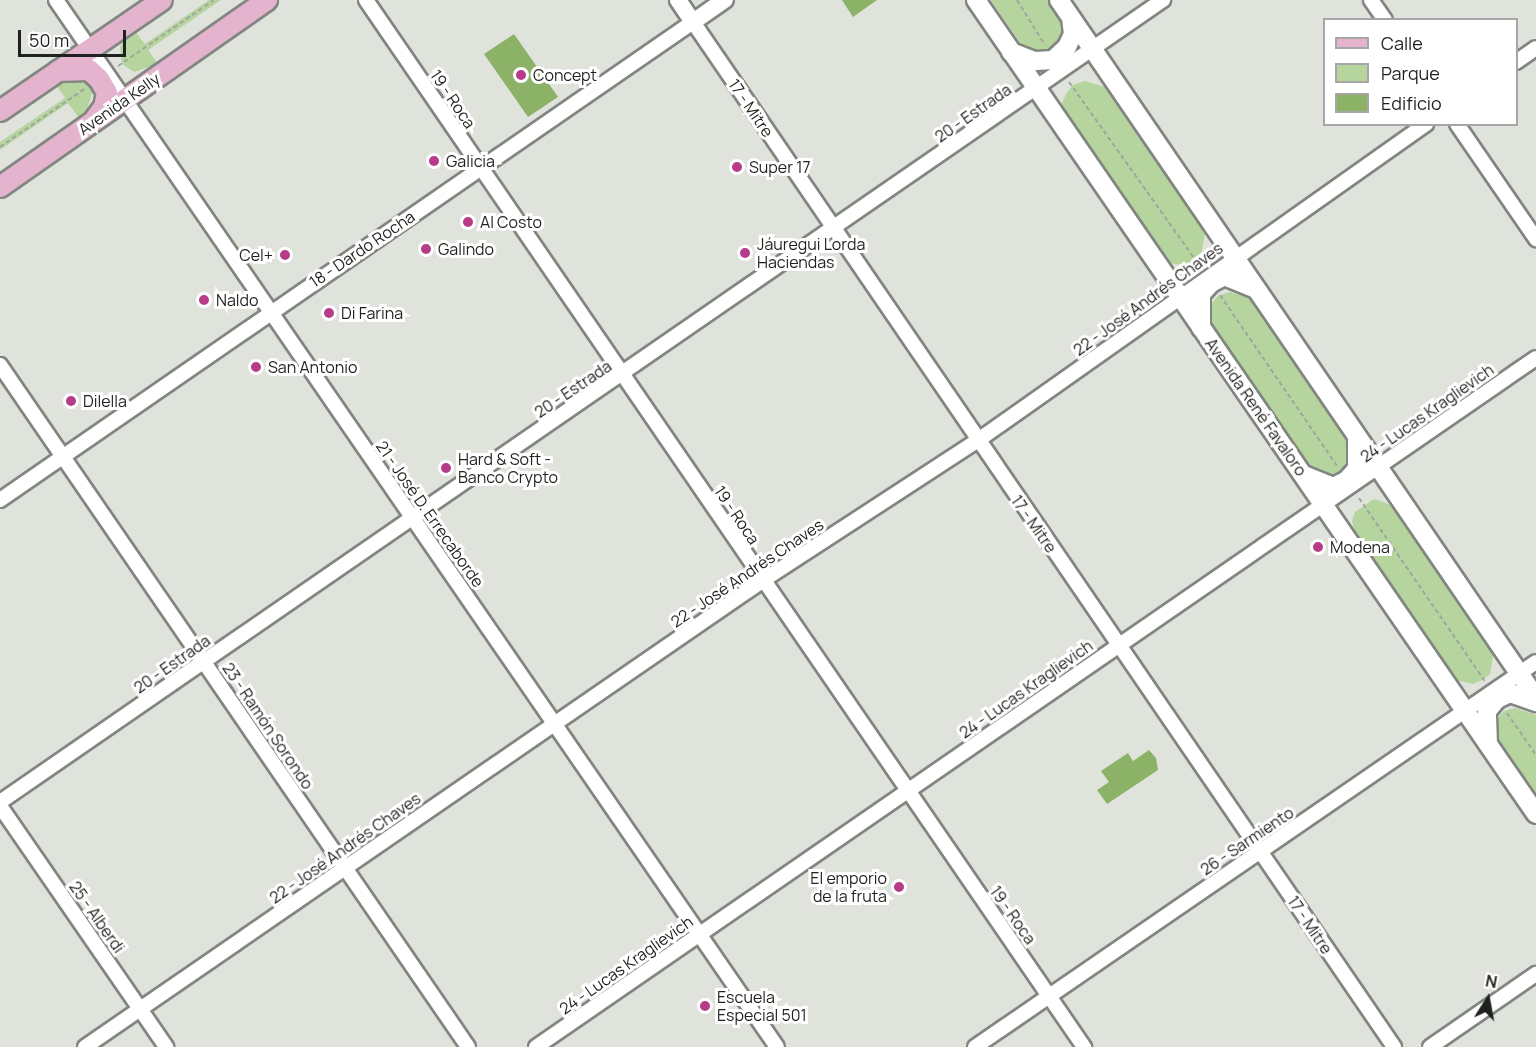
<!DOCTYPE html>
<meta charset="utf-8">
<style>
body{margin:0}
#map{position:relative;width:1536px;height:1047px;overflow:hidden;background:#dfe3dc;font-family:Manrope,sans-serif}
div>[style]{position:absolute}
.green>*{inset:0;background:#b6d49d}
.building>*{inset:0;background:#8bb267}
.path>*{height:2px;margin-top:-1px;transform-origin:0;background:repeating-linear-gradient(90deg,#a0a49e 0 4.5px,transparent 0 7.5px)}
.roads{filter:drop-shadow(2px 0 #828680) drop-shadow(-2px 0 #828680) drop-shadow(0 2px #828680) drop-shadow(0 -2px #828680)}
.minor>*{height:14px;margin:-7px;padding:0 7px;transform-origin:7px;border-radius:7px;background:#fff}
.tertiary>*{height:16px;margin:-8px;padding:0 8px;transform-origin:8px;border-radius:8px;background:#fff}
.secondary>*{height:18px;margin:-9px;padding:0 9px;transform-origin:9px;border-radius:9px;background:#fff}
.primary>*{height:20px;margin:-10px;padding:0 10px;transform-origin:10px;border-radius:10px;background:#e4b3ce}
.dots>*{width:16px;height:16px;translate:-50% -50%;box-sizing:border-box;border:3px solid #fff;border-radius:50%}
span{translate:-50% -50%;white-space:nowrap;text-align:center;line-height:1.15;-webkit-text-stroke:6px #fff;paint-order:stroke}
.poi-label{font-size:16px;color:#1f211e}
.left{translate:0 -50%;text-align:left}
.right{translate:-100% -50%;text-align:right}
.street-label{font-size:16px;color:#1f211e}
.legend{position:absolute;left:1323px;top:18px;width:195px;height:108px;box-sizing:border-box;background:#fff;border:2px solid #a5a6a5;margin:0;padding:8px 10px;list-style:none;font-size:18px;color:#1f211e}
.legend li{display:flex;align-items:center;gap:12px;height:30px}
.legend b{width:30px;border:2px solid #a5a6a5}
.north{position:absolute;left:1458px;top:969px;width:60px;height:60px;-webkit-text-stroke:4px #fff;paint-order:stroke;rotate:11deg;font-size:16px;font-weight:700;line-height:24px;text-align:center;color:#1f211e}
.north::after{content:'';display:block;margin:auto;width:21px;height:27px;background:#1f211e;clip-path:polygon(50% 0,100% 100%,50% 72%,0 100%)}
.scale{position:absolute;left:18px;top:30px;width:108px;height:27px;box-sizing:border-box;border:3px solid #1f211e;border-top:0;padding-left:8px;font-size:18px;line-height:21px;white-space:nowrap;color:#1f211e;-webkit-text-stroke:4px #fff;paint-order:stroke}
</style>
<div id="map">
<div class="green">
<i style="clip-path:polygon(209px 0,221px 0,148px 50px,158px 64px,134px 72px,122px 64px,120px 47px,127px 35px,134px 30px,145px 44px)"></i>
<i style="clip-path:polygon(991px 0,1049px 0,1063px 21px,1059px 44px,1042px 54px,1025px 50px)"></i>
<i style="clip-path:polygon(79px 75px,92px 83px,93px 91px,86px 112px,79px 118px,68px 103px,0 150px,0 142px,65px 98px,55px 83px)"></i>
<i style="clip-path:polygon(1085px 81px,1105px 87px,1205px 233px,1201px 256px,1193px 262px,1184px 266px,1167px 262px,1066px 115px,1062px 103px,1066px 94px,1073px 85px)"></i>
<i style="clip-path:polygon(1230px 292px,1250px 298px,1349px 444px,1345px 467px,1337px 473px,1329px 476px,1312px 472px,1211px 325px,1207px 313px,1210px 305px,1218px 296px)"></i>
<i style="clip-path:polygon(1374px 499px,1394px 506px,1494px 651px,1490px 674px,1482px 680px,1473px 684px,1456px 680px,1355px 533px,1352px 521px,1355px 512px)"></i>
<i style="clip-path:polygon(1515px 708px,1536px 715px,1536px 798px,1496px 741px,1496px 720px,1504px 711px)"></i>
</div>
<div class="building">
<i style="clip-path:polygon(842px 0,877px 0,853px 17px)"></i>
<i style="clip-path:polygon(514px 34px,558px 97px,528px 117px,484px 54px)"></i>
<i style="clip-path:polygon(1149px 750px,1156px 758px,1158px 770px,1107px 804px,1097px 790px,1109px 782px,1101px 771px,1128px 753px,1133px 761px)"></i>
</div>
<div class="path">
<i style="left:1017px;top:0;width:53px;rotate:58.1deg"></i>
<i style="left:118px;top:66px;width:116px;rotate:-34.5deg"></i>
<i style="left:1069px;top:82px;width:226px;rotate:54.6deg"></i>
<i style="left:0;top:147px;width:104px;rotate:-34.5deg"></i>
<i style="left:1220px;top:295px;width:207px;rotate:55.6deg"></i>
<i style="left:1359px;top:498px;width:222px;rotate:55.5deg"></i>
<i style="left:1507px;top:713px;width:51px;rotate:55.4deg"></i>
</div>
<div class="roads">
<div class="minor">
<i style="left:56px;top:0;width:1271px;rotate:55.45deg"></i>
<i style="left:366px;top:0;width:1270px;rotate:55.56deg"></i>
<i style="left:1371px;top:0;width:24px;rotate:55deg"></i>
<i style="left:1516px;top:62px;width:24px;rotate:-35deg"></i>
<i style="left:1457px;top:124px;width:140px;rotate:55.5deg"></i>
<i style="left:0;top:365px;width:827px;rotate:55.54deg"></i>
<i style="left:0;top:500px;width:842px;rotate:-34.6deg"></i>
<i style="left:693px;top:22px;width:1242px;rotate:55.63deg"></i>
<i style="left:0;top:802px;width:1413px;rotate:-34.59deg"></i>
<i style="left:0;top:806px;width:293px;rotate:55.4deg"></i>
<i style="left:85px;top:1047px;width:822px;rotate:-34.54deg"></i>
<i style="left:762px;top:581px;width:257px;rotate:-33.1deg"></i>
<i style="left:977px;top:441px;width:550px;rotate:-35.22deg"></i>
<i style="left:536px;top:1047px;width:1214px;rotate:-34.57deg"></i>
<i style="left:975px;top:1047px;width:680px;rotate:-34.46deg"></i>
<i style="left:1430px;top:1047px;width:129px;rotate:-34.6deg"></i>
</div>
<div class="tertiary">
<i style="left:678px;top:0;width:27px;rotate:56deg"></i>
<i style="left:693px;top:22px;width:39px;rotate:-35deg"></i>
</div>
<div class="secondary">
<i style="left:976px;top:0;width:988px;rotate:55.47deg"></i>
<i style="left:1059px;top:0;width:845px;rotate:55.65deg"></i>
<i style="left:1011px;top:52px;width:26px;rotate:21deg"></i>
<i style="left:1035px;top:61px;width:18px;rotate:-3deg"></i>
<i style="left:1053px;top:60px;width:19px;rotate:-43deg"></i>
<i style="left:1067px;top:47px;width:14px;rotate:-65deg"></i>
<i style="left:1073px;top:34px;width:16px;rotate:-97deg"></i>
<i style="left:1201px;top:328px;width:34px;rotate:-90deg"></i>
<i style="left:1201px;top:294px;width:15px;rotate:-48deg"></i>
<i style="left:1211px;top:283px;width:15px;rotate:-28deg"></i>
<i style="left:1224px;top:276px;width:31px;rotate:22deg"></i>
<i style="left:1304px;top:475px;width:32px;rotate:22deg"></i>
<i style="left:1334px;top:487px;width:15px;rotate:-28deg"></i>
<i style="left:1347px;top:480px;width:15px;rotate:-48deg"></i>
<i style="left:1357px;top:469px;width:30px;rotate:-90deg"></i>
<i style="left:1488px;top:744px;width:33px;rotate:-92deg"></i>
<i style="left:1487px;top:711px;width:16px;rotate:-50deg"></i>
<i style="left:1497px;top:699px;width:14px;rotate:-25deg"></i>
<i style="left:1510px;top:693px;width:28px;rotate:19deg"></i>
</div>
<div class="primary">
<i style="left:58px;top:71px;width:31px;rotate:-2deg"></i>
<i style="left:89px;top:70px;width:13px;rotate:42deg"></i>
<i style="left:99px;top:79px;width:16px;rotate:60deg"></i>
<i style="left:107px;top:93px;width:14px;rotate:102deg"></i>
<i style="left:104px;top:107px;width:15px;rotate:127deg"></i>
<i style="left:0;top:111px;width:196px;rotate:-34.4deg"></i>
<i style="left:0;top:187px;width:326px;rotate:-35deg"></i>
</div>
</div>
<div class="dots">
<i style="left:521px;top:75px;background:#b83b8a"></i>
<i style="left:434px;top:161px;background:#b83b8a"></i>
<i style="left:737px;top:167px;background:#b83b8a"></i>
<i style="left:468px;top:222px;background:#b83b8a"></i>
<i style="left:426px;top:249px;background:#b83b8a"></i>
<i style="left:745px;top:253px;background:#b83b8a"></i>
<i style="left:285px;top:255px;background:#b83b8a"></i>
<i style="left:204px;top:300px;background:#b83b8a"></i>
<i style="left:329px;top:313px;background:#b83b8a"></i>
<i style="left:256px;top:367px;background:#b83b8a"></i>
<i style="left:71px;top:401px;background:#b83b8a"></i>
<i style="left:446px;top:468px;background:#b83b8a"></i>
<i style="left:1318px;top:547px;background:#b83b8a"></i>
<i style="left:899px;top:887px;background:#b83b8a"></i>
<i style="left:705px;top:1006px;background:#b83b8a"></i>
</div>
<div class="poi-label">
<span class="left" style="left:533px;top:75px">Concept</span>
<span class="left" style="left:446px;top:161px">Galicia</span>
<span class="left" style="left:749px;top:167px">Super 17</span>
<span class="left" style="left:480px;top:222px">Al Costo</span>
<span class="left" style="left:757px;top:253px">Jáuregui Lorda<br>Haciendas</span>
<span class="left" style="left:438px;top:249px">Galindo</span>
<span class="right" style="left:273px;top:255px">Cel+</span>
<span class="left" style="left:216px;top:300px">Naldo</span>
<span class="left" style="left:341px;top:313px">Di Farina</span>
<span class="left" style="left:268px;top:367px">San Antonio</span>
<span class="left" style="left:83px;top:401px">Dilella</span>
<span class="left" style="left:458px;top:468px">Hard &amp; Soft -<br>Banco Crypto</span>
<span class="left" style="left:1330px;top:547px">Modena</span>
<span class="right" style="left:887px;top:887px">El emporio<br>de la fruta</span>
<span class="left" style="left:717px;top:1006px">Escuela<br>Especial 501</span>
</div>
<div class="street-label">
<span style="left:453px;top:99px;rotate:56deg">19 - Roca</span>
<span style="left:119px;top:104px;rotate:-35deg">Avenida Kelly</span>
<span style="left:751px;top:108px;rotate:56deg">17 - Mitre</span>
<span style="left:973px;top:113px;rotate:-35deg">20 - Estrada</span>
<span style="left:362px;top:249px;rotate:-34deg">18 - Dardo Rocha</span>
<span style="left:1148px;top:299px;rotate:-36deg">22 - José Andrés Chaves</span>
<span style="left:573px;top:389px;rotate:-34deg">20 - Estrada</span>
<span style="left:1256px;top:407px;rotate:55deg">Avenida René Favaloro</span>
<span style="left:1427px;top:413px;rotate:-35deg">24 - Lucas Kraglievich</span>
<span style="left:430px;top:514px;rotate:55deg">21 - José D. Errecaborde</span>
<span style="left:737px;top:515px;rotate:56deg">19 - Roca</span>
<span style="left:1034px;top:524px;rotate:55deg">17 - Mitre</span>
<span style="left:747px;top:573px;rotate:-34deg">22 - José Andrés Chaves</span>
<span style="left:172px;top:664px;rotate:-35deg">20 - Estrada</span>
<span style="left:1026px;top:689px;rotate:-35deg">24 - Lucas Kraglievich</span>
<span style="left:268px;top:726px;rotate:56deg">23 - Ramón Sorondo</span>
<span style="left:1247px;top:841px;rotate:-34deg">26 - Sarmiento</span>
<span style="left:345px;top:848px;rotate:-35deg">22 - José Andrés Chaves</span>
<span style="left:1013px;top:915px;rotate:55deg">19 - Roca</span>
<span style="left:97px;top:917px;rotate:55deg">25 - Alberdi</span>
<span style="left:1310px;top:925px;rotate:56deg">17 - Mitre</span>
<span style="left:626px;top:965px;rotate:-35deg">24 - Lucas Kraglievich</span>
</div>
<ul class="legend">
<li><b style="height:8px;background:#e4b3ce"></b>Calle</li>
<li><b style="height:16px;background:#b6d49d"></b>Parque</li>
<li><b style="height:16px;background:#8bb267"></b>Edificio</li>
</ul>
<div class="north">N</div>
<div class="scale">50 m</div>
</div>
